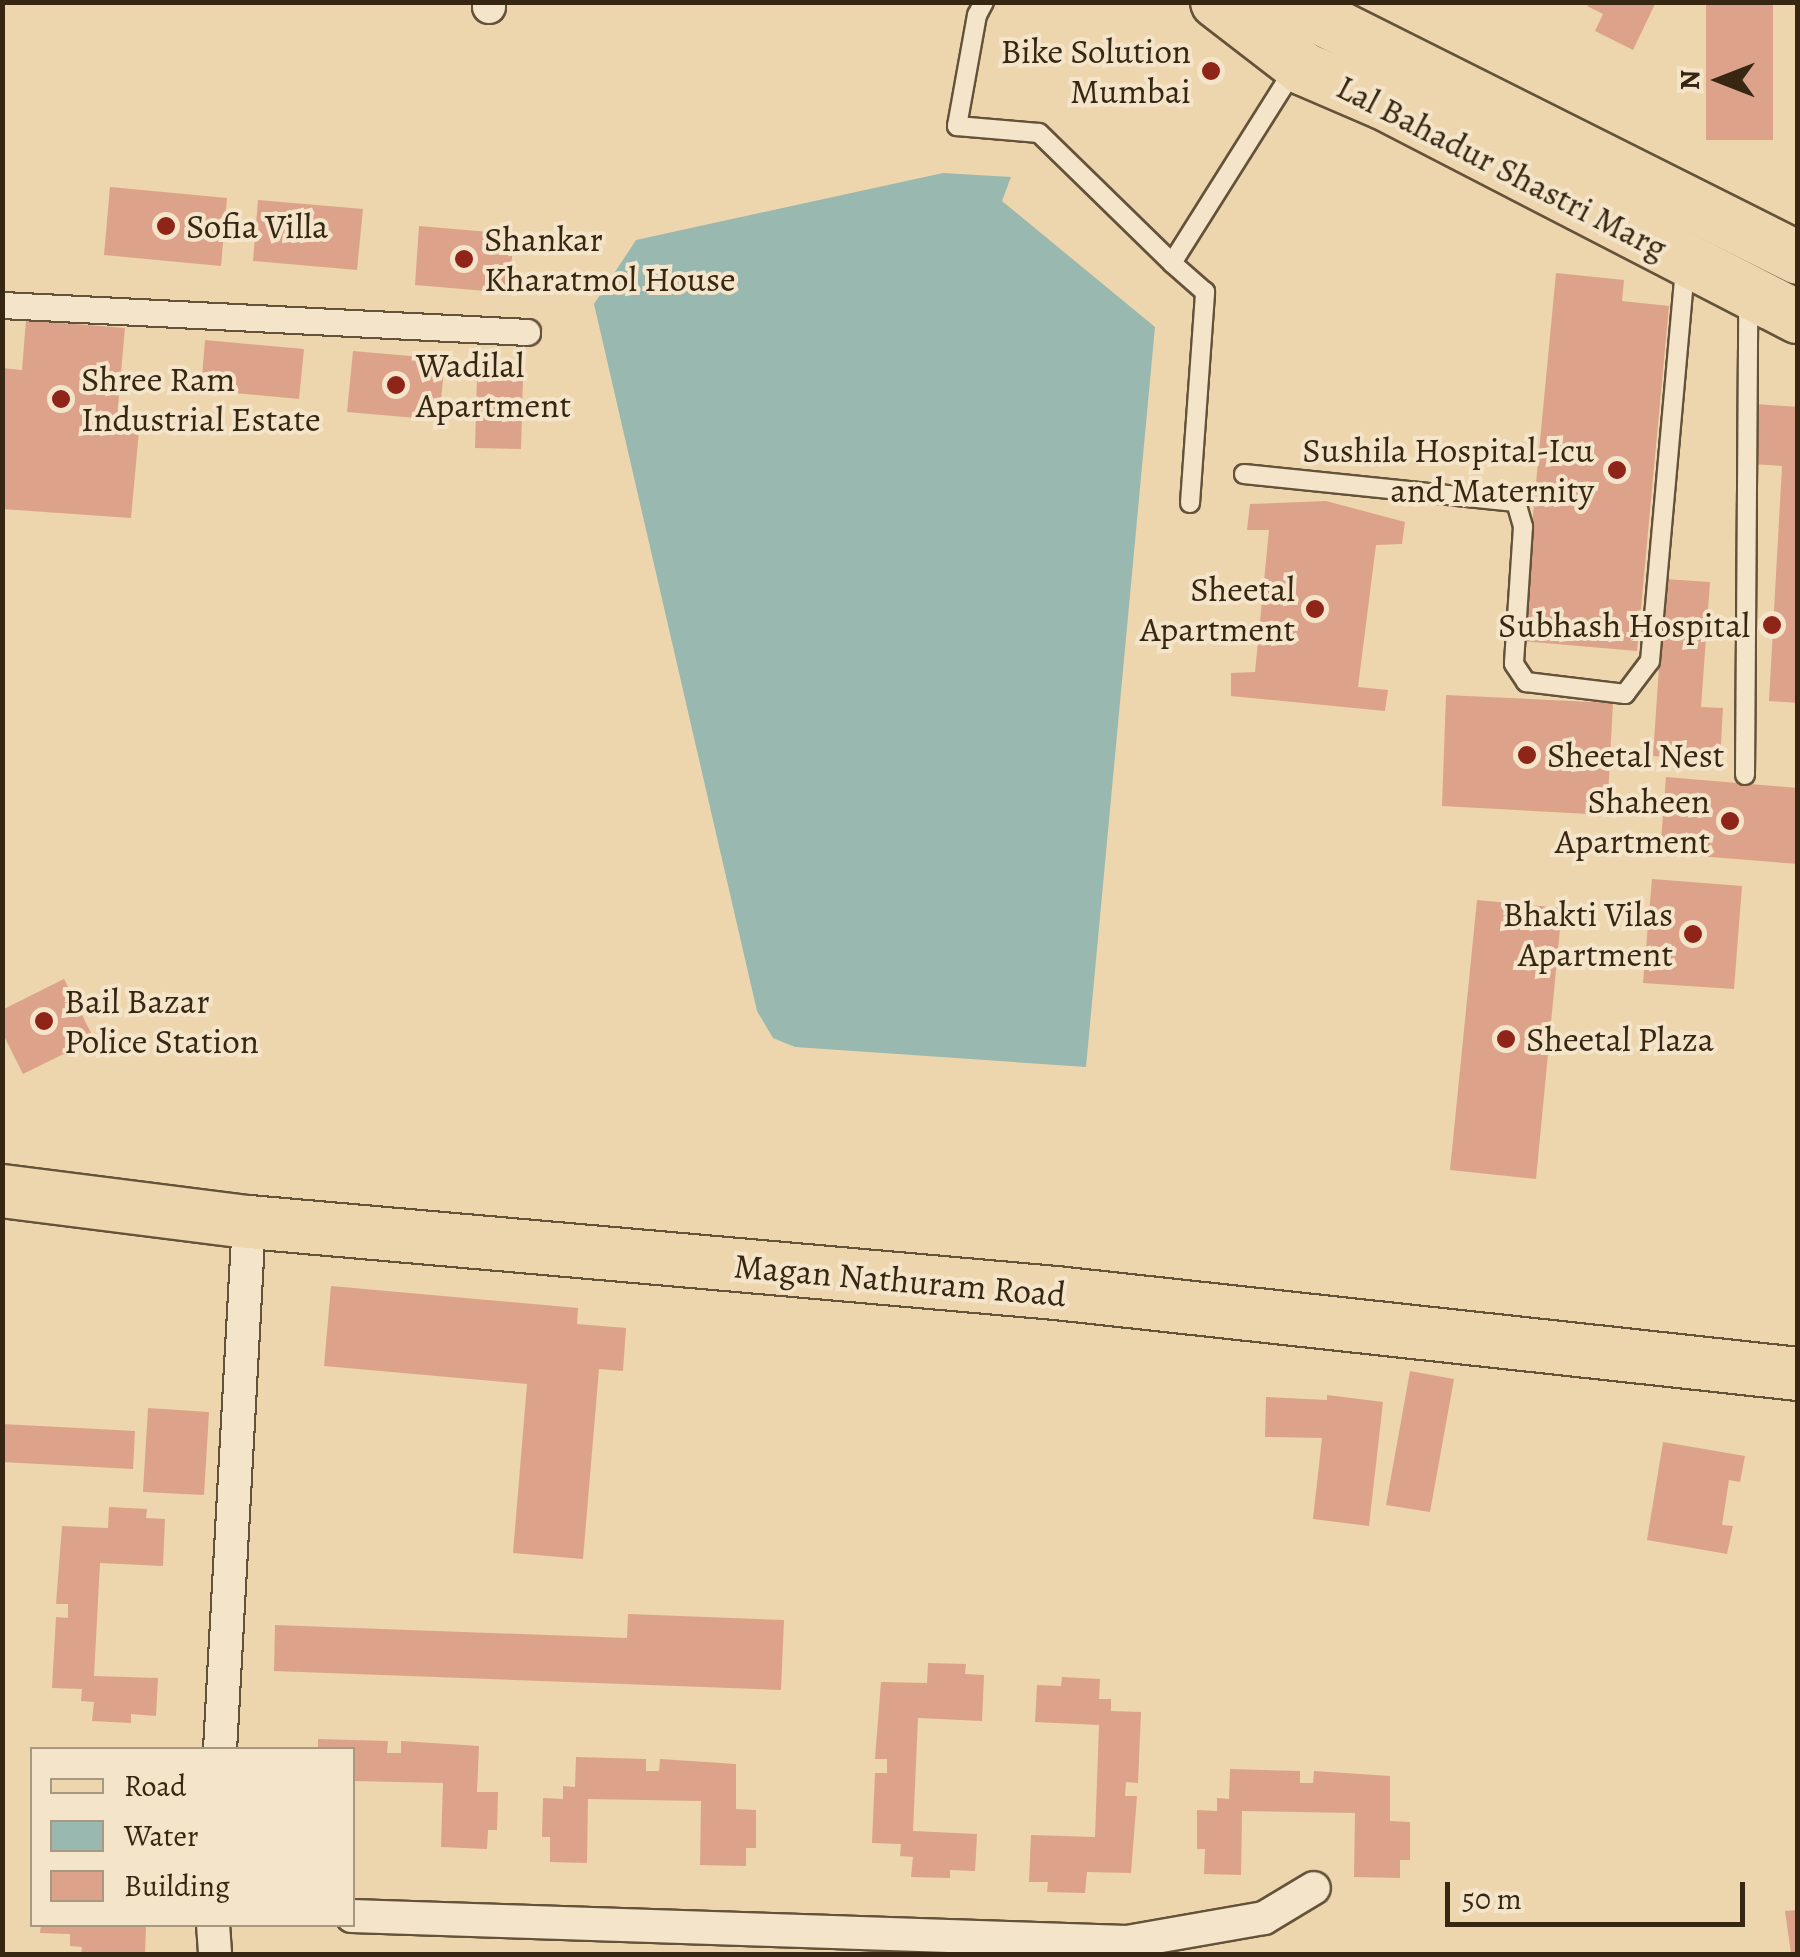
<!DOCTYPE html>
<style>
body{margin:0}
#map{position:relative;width:1800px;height:1957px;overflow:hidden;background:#edd5ae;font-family:Alegreya,serif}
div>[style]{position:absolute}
.water>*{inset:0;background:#99b8af}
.building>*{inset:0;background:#dca38a}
.roads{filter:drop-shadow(2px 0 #645239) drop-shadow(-2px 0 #645239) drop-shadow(0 2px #645239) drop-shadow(0 -2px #645239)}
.service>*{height:18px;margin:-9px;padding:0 9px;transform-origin:9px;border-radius:9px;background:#f3e4ca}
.pedestrian>*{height:25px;margin:-12.5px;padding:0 12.5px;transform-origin:12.5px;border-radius:12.5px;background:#f3e4ca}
.minor>*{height:32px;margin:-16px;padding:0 16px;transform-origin:16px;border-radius:16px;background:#f3e4ca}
.primary>*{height:52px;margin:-26px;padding:0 26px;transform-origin:26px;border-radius:26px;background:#edd5ae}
.dots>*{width:28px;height:28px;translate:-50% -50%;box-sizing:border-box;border:5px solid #f3e4ca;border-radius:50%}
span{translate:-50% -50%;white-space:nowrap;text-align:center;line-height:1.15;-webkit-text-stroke:8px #f3e4ca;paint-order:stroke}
.poi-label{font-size:35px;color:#372712}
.right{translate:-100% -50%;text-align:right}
.left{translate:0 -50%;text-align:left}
.street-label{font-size:35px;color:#372712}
.frame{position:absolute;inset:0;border:5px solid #372712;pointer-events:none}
.legend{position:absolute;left:30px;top:1747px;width:325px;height:180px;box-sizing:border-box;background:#f3e4ca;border:2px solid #a89880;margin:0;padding:12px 18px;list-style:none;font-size:30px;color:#372712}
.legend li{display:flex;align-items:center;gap:20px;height:50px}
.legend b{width:50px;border:2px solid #a89880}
.north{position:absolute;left:1670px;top:30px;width:100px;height:100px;-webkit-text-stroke:8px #f3e4ca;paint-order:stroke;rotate:270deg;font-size:28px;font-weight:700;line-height:40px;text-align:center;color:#372712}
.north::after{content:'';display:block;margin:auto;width:35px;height:45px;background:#372712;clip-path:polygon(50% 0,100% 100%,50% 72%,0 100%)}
.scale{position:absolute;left:1445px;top:1882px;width:300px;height:45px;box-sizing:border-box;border:5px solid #372712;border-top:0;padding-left:12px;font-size:30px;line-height:35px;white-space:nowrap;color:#372712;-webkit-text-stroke:8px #f3e4ca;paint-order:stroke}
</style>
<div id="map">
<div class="water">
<i style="clip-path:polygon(943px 173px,1011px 177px,1002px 201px,1155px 327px,1086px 1067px,795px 1047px,773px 1038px,757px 1011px,594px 304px,636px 240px)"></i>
</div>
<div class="building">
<i style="clip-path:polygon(1588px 2px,1656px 2px,1633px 50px,1595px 31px,1603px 14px,1587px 6px)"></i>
<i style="clip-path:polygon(1706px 3px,1773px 3px,1773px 140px,1706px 140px)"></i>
<i style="clip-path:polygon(110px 187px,227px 198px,221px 266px,104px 255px)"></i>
<i style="clip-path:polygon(258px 200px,363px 209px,357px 270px,253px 261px)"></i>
<i style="clip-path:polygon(419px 226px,514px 234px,509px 293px,415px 285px)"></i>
<i style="clip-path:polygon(1556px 273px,1624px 280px,1622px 301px,1669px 306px,1637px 651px,1521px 641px)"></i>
<i style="clip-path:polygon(26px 320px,125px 328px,116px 429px,139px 431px,131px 518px,2px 509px,2px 368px,22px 370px)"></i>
<i style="clip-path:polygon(205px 340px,304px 349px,299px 399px,201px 390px)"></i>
<i style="clip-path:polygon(353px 351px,445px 359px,439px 420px,347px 412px)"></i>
<i style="clip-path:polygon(477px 377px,523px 377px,521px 449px,475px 448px)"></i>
<i style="clip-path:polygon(1755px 404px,1798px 407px,1798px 703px,1769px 701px,1782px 466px,1751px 464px)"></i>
<i style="clip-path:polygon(1326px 501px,1405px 522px,1402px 544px,1376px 545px,1358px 687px,1388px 690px,1385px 711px,1231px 696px,1231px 673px,1255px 672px,1269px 530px,1247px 530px,1250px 504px)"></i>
<i style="clip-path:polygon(1665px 579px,1710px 582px,1701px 707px,1723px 708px,1720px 761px,1653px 756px)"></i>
<i style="clip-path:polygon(1446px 695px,1613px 703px,1607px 815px,1442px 806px)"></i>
<i style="clip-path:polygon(1666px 777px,1798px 788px,1798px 864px,1660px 853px)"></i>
<i style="clip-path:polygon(1652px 879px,1742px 886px,1734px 989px,1643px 983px)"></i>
<i style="clip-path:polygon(1477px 900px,1562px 908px,1536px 1179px,1450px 1170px)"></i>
<i style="clip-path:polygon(64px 979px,94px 1039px,23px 1074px,2px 1032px,2px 1010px)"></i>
<i style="clip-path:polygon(331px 1286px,578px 1308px,577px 1324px,626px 1328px,623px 1371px,599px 1369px,583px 1559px,513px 1553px,527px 1384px,324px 1366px)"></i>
<i style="clip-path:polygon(1410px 1371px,1454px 1379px,1430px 1512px,1386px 1505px)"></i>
<i style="clip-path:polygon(1327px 1395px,1383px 1402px,1369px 1526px,1313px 1519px,1322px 1438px,1265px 1437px,1266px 1397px,1327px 1400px)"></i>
<i style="clip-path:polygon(148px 1408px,209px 1412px,204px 1495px,143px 1492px)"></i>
<i style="clip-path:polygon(2px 1424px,135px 1431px,133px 1469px,2px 1462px)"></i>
<i style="clip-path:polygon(1663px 1442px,1745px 1456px,1740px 1482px,1729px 1480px,1722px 1525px,1733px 1526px,1727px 1554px,1647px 1540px)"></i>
<i style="clip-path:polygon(109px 1507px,147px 1509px,146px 1518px,165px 1519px,163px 1566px,100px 1563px,94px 1676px,158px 1678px,156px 1716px,131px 1714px,131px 1723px,92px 1721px,94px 1702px,81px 1701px,82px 1689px,52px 1688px,56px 1617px,68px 1618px,68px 1604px,56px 1604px,62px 1526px,108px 1528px)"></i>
<i style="clip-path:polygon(628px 1614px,784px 1620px,781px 1690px,274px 1671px,275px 1625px,627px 1638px)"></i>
<i style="clip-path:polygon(928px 1663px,966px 1664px,965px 1674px,984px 1675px,982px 1721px,918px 1718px,913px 1831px,977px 1834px,975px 1871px,950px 1870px,950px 1878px,911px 1877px,913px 1857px,900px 1856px,901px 1844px,872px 1843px,875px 1773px,887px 1773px,887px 1759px,875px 1759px,881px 1682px,927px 1683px)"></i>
<i style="clip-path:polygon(1062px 1677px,1100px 1679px,1099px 1699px,1111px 1699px,1111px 1711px,1141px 1712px,1138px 1783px,1126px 1782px,1125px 1796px,1137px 1796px,1131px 1873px,1087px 1872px,1085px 1893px,1047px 1892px,1048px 1882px,1029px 1882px,1031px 1835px,1095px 1837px,1099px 1725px,1035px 1722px,1037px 1685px,1061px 1686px)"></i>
<i style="clip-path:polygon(318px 1739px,388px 1741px,387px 1753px,401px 1753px,401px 1741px,479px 1746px,477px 1792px,498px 1792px,497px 1830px,488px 1830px,487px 1849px,441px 1847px,443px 1783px,352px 1781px,352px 1750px,318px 1750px)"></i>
<i style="clip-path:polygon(576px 1757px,646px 1759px,646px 1771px,659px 1771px,660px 1759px,736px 1764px,736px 1809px,756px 1810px,756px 1848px,746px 1848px,746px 1866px,700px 1865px,701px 1801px,588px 1799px,587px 1863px,550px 1862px,550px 1837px,542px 1837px,543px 1798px,563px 1799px,563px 1786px,575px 1787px)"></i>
<i style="clip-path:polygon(1230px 1769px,1300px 1771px,1300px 1783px,1313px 1783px,1314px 1771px,1390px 1776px,1390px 1821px,1410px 1822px,1410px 1860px,1400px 1860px,1400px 1878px,1354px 1877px,1355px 1813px,1242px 1811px,1241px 1875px,1204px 1874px,1205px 1849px,1197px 1849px,1197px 1810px,1217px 1811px,1217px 1798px,1229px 1799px)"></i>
<i style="clip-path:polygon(1798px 1910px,1798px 1954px,1791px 1954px,1785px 1911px)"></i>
<i style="clip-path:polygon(41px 1924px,146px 1924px,145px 1954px,81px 1954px,82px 1947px,70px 1946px,70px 1934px,40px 1933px)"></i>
</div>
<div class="roads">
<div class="service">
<i style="left:984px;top:2px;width:15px;rotate:118deg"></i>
<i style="left:977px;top:15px;width:113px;rotate:100.2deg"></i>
<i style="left:957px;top:126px;width:82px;rotate:4.9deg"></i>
<i style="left:1039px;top:133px;width:186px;rotate:44.3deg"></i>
<i style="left:1244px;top:474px;width:273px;rotate:5.9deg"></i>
<i style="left:1516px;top:502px;width:26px;rotate:74deg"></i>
<i style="left:1523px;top:527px;width:137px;rotate:93.8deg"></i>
<i style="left:1514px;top:664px;width:22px;rotate:56deg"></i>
<i style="left:1526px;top:682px;width:100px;rotate:6.9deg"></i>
<i style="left:1625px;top:694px;width:41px;rotate:-52.9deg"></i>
<i style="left:1650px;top:661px;width:398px;rotate:-84.9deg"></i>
<i style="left:1190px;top:503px;width:212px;rotate:-85.9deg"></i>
<i style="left:1205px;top:292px;width:44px;rotate:-138.7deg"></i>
<i style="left:1172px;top:263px;width:233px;rotate:-57.8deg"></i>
<i style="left:1745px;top:775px;width:478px;rotate:-89.6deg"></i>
</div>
<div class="pedestrian">
<i style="left:2px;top:305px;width:526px;rotate:2.94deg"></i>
</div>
<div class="minor">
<i style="left:489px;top:7px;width:5px;rotate:-90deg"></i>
<i style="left:220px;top:1750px;width:529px;rotate:-86.86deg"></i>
<i style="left:352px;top:1916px;width:775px;rotate:1.92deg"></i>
<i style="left:1127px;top:1942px;width:139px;rotate:-9.9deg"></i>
<i style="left:1264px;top:1918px;width:58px;rotate:-31deg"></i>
<i style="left:213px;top:1924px;width:30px;rotate:86deg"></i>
</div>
<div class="primary">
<i style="left:1217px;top:2px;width:110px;rotate:37.6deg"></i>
<i style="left:1304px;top:69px;width:86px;rotate:23.3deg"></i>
<i style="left:1383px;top:103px;width:467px;rotate:27.3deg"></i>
<i style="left:1288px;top:2px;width:571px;rotate:26.65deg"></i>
<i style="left:2px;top:1191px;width:249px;rotate:7.2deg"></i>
<i style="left:249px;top:1222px;width:810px;rotate:5.03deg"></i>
<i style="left:1056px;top:1293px;width:746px;rotate:6.23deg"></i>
</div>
</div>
<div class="dots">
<i style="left:1211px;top:71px;background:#8f2418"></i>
<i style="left:166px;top:226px;background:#8f2418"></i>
<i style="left:464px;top:259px;background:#8f2418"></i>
<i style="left:396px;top:385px;background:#8f2418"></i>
<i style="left:61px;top:399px;background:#8f2418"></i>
<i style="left:1617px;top:470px;background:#8f2418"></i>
<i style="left:1315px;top:609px;background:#8f2418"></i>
<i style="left:1772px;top:625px;background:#8f2418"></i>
<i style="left:1527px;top:755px;background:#8f2418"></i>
<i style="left:1730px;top:821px;background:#8f2418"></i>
<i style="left:1693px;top:934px;background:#8f2418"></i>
<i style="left:44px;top:1021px;background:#8f2418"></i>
<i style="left:1506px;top:1039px;background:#8f2418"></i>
</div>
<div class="poi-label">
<span class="right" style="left:1191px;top:71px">Bike Solution<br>Mumbai</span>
<span class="left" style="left:186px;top:226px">Sofia Villa</span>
<span class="left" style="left:484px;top:259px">Shankar<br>Kharatmol House</span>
<span class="left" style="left:416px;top:385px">Wadilal<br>Apartment</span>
<span class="left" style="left:81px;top:399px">Shree Ram<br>Industrial Estate</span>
<span class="right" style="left:1594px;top:470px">Sushila Hospital-Icu<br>and Maternity</span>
<span class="right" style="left:1295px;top:609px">Sheetal<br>Apartment</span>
<span class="right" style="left:1750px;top:625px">Subhash Hospital</span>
<span class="left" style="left:1547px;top:755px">Sheetal Nest</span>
<span class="right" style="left:1710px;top:821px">Shaheen<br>Apartment</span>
<span class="right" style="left:1673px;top:934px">Bhakti Vilas<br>Apartment</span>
<span class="left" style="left:64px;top:1021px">Bail Bazar<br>Police Station</span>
<span class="left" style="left:1526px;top:1039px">Sheetal Plaza</span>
</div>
<div class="street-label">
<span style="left:1502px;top:167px;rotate:27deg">Lal Bahadur Shastri Marg</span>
<span style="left:900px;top:1280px;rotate:5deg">Magan Nathuram Road</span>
</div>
<div class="frame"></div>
<ul class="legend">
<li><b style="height:12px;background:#edd5ae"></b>Road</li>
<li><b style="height:28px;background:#99b8af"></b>Water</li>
<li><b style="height:28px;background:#dca38a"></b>Building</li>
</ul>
<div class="north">N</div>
<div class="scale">50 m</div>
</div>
